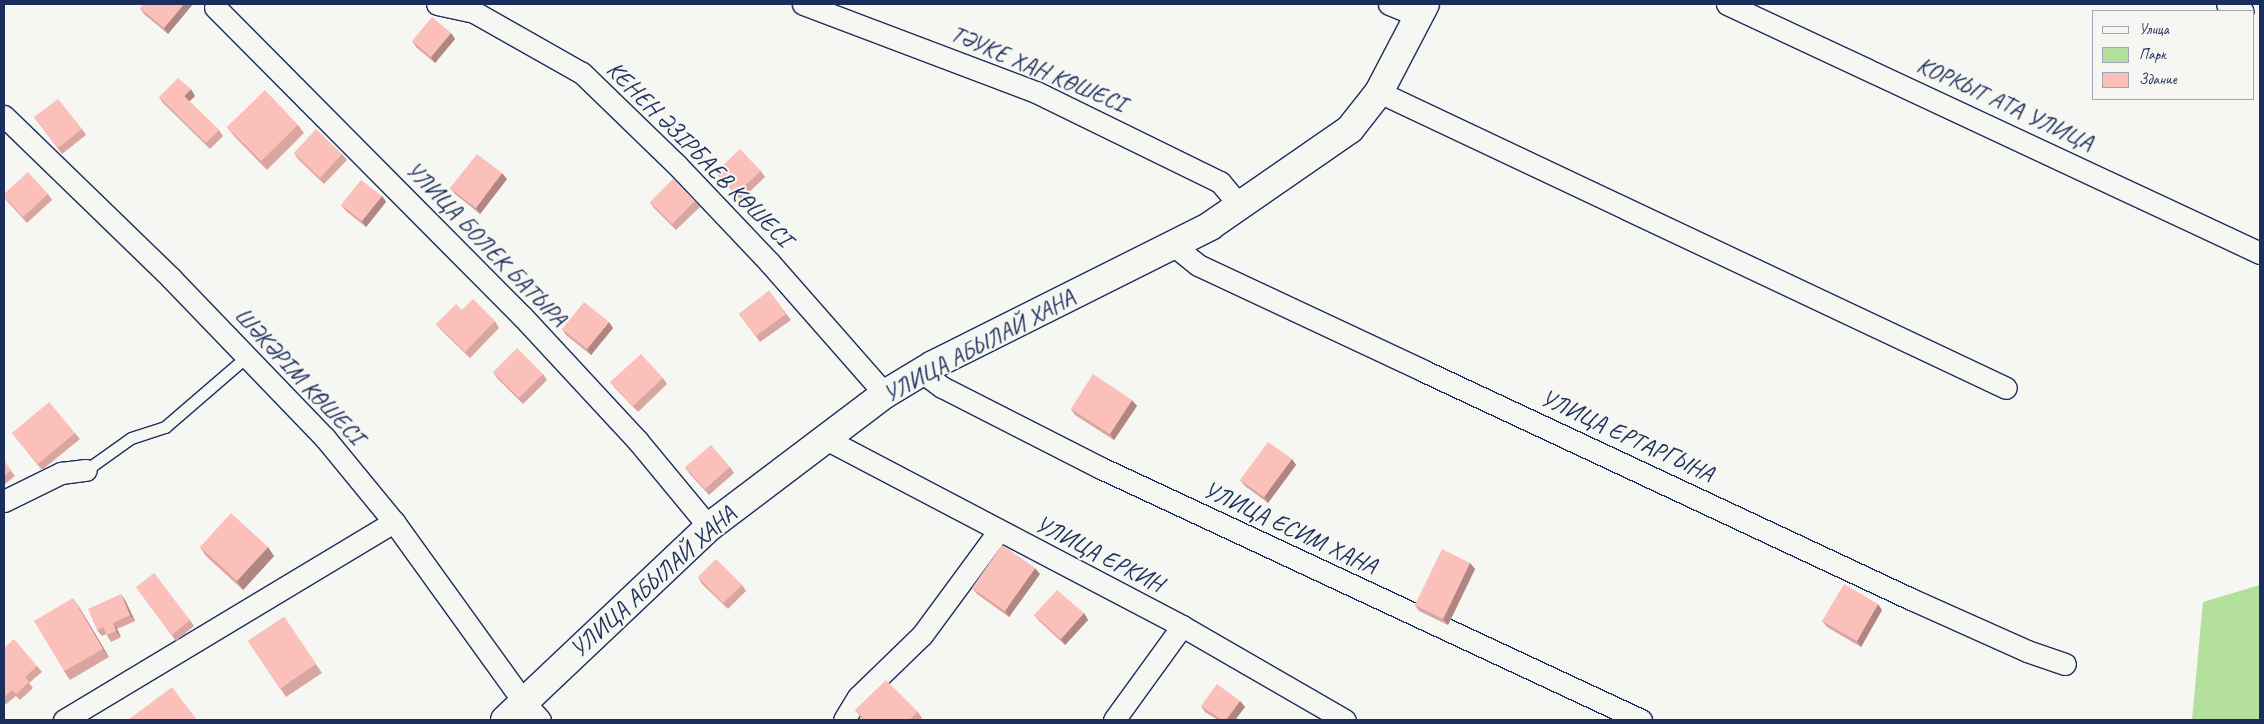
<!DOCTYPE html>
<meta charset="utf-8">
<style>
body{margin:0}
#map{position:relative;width:2264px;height:724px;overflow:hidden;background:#f6f6f2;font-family:Caveat,sans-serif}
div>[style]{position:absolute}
.green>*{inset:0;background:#b4e09e}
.roads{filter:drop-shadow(1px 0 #1b2f5e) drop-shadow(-1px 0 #1b2f5e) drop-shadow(0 1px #1b2f5e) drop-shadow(0 -1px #1b2f5e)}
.lane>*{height:11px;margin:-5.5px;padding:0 5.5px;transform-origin:5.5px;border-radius:5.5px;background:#f6f6f2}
.street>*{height:21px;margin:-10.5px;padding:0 10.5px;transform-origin:10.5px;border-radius:10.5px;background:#f6f6f2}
.secondary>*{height:28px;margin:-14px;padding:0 14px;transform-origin:14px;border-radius:14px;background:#f6f6f2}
.wall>*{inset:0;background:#d9a5a0}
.shaded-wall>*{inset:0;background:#b08682}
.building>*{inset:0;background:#fcc0ba}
span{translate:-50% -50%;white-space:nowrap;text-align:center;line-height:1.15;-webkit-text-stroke:4px #f6f6f2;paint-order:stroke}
.street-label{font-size:24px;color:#1b2f5e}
.frame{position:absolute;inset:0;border:5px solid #1b2f5e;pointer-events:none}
.legend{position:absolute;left:2092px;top:10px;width:162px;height:90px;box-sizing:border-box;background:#f6f6f2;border:1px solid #9ea6b7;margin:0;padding:6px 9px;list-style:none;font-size:15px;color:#1b2f5e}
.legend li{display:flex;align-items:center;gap:10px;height:25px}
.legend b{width:25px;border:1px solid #9ea6b7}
</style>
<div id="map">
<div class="green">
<i style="clip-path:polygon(2260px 585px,2260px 720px,2192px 720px,2203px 602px)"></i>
</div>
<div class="roads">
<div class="lane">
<i style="left:86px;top:470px;width:55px;rotate:-35.4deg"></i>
<i style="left:131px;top:438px;width:36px;rotate:-18deg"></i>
<i style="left:165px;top:427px;width:107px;rotate:-40.8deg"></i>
</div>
<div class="street">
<i style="left:437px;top:4px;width:38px;rotate:12deg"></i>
<i style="left:474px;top:12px;width:124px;rotate:29.5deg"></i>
<i style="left:582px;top:73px;width:131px;rotate:44.1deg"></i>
<i style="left:676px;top:164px;width:135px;rotate:46.5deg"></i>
<i style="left:769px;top:262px;width:176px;rotate:48.7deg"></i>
<i style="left:803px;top:4px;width:249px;rotate:20.7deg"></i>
<i style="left:1036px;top:92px;width:205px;rotate:26.1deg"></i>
<i style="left:1220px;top:182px;width:30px;rotate:50deg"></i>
<i style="left:1389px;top:4px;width:32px;rotate:22deg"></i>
<i style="left:1727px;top:4px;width:588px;rotate:25.04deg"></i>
<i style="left:2227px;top:4px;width:17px;rotate:24deg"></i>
<i style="left:215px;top:7px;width:437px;rotate:45.2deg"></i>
<i style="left:523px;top:317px;width:168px;rotate:47.2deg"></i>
<i style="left:637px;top:440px;width:113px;rotate:50.4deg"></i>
<i style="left:1379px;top:92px;width:693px;rotate:25.27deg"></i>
<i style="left:4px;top:116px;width:233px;rotate:44.1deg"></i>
<i style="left:171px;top:278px;width:222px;rotate:46.1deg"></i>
<i style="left:325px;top:438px;width:109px;rotate:50.6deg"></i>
<i style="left:394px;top:522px;width:221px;rotate:54.2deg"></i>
<i style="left:523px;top:701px;width:25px;rotate:48deg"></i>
<i style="left:1172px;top:244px;width:33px;rotate:39deg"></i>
<i style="left:1198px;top:265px;width:250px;rotate:25.1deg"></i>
<i style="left:1424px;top:371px;width:538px;rotate:25.09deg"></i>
<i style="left:1911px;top:599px;width:127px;rotate:24.1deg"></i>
<i style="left:2027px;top:651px;width:40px;rotate:18.9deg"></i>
<i style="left:922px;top:372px;width:25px;rotate:37deg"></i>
<i style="left:942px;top:387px;width:178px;rotate:27deg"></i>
<i style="left:1101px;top:468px;width:596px;rotate:25.02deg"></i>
<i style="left:826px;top:439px;width:402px;rotate:27.7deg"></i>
<i style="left:1182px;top:626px;width:188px;rotate:30deg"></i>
<i style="left:4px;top:501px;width:64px;rotate:-26.2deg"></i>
<i style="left:61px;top:473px;width:25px;rotate:-7deg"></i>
<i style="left:64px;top:720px;width:385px;rotate:-31deg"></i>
<i style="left:844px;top:720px;width:27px;rotate:-59deg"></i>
<i style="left:858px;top:697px;width:89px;rotate:-44.1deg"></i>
<i style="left:922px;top:635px;width:128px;rotate:-53.6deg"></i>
<i style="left:1114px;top:720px;width:116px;rotate:-54.1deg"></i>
</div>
<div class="secondary">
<i style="left:505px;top:720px;width:281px;rotate:-43.4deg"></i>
<i style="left:709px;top:527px;width:221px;rotate:-37.1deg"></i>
<i style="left:885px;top:394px;width:56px;rotate:-31.1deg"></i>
<i style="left:933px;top:365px;width:310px;rotate:-26.6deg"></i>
<i style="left:1210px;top:226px;width:170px;rotate:-34.7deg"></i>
<i style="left:1350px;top:129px;width:47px;rotate:-51.9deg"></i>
<i style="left:1379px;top:92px;width:99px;rotate:-62.4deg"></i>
</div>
</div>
<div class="wall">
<i style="clip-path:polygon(193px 4px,168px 34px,144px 14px,140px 8px)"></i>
<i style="clip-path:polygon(451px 33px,455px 39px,435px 63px,416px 47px,412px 41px)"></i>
<i style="clip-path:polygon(195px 96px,189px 101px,219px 130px,223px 136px,210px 149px,163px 103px,159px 97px)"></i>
<i style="clip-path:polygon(34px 117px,82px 129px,86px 135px,62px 154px)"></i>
<i style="clip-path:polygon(298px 125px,304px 133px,267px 170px,234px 136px,227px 127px)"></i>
<i style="clip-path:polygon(294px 153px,342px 154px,347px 160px,324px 184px,298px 159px)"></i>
<i style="clip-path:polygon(761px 171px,765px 177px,741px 200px,720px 178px,716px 172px)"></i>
<i style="clip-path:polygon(507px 179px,480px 214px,455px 194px,450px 188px)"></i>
<i style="clip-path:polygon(48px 194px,52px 200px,27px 223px,7px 201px,4px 196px)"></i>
<i style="clip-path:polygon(382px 196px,386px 202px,366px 227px,346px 211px,341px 205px)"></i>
<i style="clip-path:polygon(695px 201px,700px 207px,676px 230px,654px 208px,650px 202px)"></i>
<i style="clip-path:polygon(769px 291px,791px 320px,760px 342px,739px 314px)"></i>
<i style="clip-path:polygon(462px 310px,495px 321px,499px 328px,470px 358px,441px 330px,436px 324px)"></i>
<i style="clip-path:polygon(613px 328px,591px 355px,566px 335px,562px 329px)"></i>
<i style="clip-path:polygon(493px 372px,543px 374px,547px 380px,523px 404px,497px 378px)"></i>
<i style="clip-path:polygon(663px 378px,667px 384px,638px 412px,615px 388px,610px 382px)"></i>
<i style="clip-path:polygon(1137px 406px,1114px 440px,1075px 415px,1071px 409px)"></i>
<i style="clip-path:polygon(12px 433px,75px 433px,80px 439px,42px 470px)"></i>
<i style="clip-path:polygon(1292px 459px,1296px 465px,1268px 503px,1245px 486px,1240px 480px)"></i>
<i style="clip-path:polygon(4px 461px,15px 476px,4px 485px)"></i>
<i style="clip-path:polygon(685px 467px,730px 467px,734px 473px,709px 495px,689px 473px)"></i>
<i style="clip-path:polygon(200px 547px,274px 556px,243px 590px,206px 556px)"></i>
<i style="clip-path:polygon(1470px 563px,1475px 569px,1448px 625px,1419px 611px,1415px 605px)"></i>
<i style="clip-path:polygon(1040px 574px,1009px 617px,977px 594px,972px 588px)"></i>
<i style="clip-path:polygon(698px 577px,742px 585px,746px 591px,728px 609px,702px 584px)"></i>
<i style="clip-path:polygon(136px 587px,190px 620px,194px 626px,176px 641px)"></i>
<i style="clip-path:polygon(125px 600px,135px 621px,117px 629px,121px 637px,111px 642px,106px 634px,102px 636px,97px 630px)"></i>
<i style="clip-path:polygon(79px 607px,109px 657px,70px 680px,64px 671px)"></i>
<i style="clip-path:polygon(1882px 610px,1861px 647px,1827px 627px,1822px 621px)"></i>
<i style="clip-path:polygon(1084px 613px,1088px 620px,1065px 645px,1039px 621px,1034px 615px)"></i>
<i style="clip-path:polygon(284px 617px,322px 673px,286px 697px,248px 641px)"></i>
<i style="clip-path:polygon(4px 648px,37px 666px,42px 672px,29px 683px,33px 688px,20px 700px,16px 696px,5px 705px,4px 704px)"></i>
<i style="clip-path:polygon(1240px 701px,1245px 707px,1235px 720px,1218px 720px,1205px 712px,1201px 706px)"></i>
<i style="clip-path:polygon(855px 710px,918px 712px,922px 718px,920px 720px,863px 720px)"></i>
</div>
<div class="shaded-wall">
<i style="clip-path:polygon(184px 4px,193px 4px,168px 34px,164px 28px)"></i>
<i style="clip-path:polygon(451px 33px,455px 39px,435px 63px,431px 57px)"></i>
<i style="clip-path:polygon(191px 89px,195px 96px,189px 102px,184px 96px)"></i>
<i style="clip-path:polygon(502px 173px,507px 179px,480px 214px,476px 208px)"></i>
<i style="clip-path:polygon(382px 196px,386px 202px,366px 227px,362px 221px)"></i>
<i style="clip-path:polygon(609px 322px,613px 328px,591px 355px,587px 349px)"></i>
<i style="clip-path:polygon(1132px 400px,1137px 406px,1114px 440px,1110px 434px)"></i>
<i style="clip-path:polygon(1292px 459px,1296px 465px,1268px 503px,1264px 497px)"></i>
<i style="clip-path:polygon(268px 547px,274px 556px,243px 590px,237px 581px)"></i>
<i style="clip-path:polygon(1470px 563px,1475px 569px,1448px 625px,1443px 619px)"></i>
<i style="clip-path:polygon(1035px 568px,1040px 574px,1009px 617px,1005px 611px)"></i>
<i style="clip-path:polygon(121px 594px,125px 600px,135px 621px,130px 615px)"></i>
<i style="clip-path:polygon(73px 598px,79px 607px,109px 657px,103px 649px)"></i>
<i style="clip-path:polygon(1878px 604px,1882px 610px,1861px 647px,1857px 641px)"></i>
<i style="clip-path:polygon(1084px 613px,1088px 620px,1065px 645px,1061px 639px)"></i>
<i style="clip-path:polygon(113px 623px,117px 629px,121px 637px,116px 631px)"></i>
<i style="clip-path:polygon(1240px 701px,1245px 707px,1235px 720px,1226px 720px)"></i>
</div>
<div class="building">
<i style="clip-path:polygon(143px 4px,184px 4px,164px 28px,140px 8px)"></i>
<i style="clip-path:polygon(432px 17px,451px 33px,431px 57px,412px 41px)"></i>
<i style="clip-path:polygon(178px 78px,191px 89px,184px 96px,219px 130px,206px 143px,159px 97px)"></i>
<i style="clip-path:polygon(265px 90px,298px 125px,261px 161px,227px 127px)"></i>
<i style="clip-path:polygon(58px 99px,82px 129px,58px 148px,34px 117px)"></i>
<i style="clip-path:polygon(316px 129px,342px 154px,320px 178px,294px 153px)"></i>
<i style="clip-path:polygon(740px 149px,761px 171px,736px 194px,716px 172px)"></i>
<i style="clip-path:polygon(477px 154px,502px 173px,476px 208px,450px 188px)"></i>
<i style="clip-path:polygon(28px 172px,48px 194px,23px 217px,4px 196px,4px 194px)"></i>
<i style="clip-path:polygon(673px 179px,695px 201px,672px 224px,650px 202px)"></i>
<i style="clip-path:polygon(361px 180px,382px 196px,362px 221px,341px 205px)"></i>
<i style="clip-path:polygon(769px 291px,786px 314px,756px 336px,739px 314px)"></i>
<i style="clip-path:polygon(473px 299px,495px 321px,465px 352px,436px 324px,456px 304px,462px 310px)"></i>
<i style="clip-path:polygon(584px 302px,609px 322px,587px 349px,562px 329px)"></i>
<i style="clip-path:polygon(517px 348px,543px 374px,519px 398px,493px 372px)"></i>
<i style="clip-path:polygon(641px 354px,663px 378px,633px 406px,610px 382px)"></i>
<i style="clip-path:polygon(1093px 374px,1132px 400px,1110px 434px,1071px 409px)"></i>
<i style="clip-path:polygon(49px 402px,75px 433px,38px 464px,12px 433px)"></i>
<i style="clip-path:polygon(1268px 442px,1292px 459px,1264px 497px,1240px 480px)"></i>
<i style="clip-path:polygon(711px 445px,730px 467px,705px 489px,685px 467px)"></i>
<i style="clip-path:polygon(4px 461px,11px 470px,4px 476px)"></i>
<i style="clip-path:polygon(231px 513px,268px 547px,237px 581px,200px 547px)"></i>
<i style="clip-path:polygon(1002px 545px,1035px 568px,1005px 611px,972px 588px)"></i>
<i style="clip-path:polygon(1442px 549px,1470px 563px,1443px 619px,1415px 605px)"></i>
<i style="clip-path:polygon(716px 559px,742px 585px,723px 603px,698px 577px)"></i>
<i style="clip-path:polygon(154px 573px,190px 620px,172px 635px,136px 587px)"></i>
<i style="clip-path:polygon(1844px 584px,1878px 604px,1857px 641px,1822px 621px)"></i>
<i style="clip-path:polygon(1057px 590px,1084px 613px,1061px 639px,1034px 615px)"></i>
<i style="clip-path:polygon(121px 594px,130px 615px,113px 623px,116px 631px,107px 635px,103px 627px,97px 630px,88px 609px)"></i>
<i style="clip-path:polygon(73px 598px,103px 649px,64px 671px,34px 621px)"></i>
<i style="clip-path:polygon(284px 617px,316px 664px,280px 689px,248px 641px)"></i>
<i style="clip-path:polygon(14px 639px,37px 666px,25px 677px,29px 682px,16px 694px,12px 690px,4px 697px,4px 648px)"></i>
<i style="clip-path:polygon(886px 680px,918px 712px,909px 720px,865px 720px,855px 710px)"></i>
<i style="clip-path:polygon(1217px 684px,1240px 701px,1226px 720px,1222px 720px,1201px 706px)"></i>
<i style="clip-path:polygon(172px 687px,197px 720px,128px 720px)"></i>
</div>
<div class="street-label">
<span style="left:1038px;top:69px;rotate:23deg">ТӘУКЕ ХАН КӨШЕСІ</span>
<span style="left:2005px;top:104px;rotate:25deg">КОРКЫТ АТА УЛИЦА</span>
<span style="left:699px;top:154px;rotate:45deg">КЕНЕН ӘЗІРБАЕВ КӨШЕСІ</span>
<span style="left:486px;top:244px;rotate:46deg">УЛИЦА БОЛЕК БАТЫРА</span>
<span style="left:979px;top:346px;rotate:-28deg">УЛИЦА АБЫЛАЙ ХАНА</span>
<span style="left:299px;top:376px;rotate:47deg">ШӘКӘРІМ КӨШЕСІ</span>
<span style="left:1627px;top:436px;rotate:25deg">УЛИЦА ЕРТАРГЫНА</span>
<span style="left:1290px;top:528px;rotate:25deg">УЛИЦА ЕСИМ ХАНА</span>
<span style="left:1099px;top:554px;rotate:27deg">УЛИЦА ЕРКИН</span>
<span style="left:653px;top:582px;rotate:-42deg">УЛИЦА АБЫЛАЙ ХАНА</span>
</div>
<div class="frame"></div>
<ul class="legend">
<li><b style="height:6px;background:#f6f6f2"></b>Улица</li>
<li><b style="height:14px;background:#b4e09e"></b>Парк</li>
<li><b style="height:14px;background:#fcc0ba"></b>Здание</li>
</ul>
</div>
